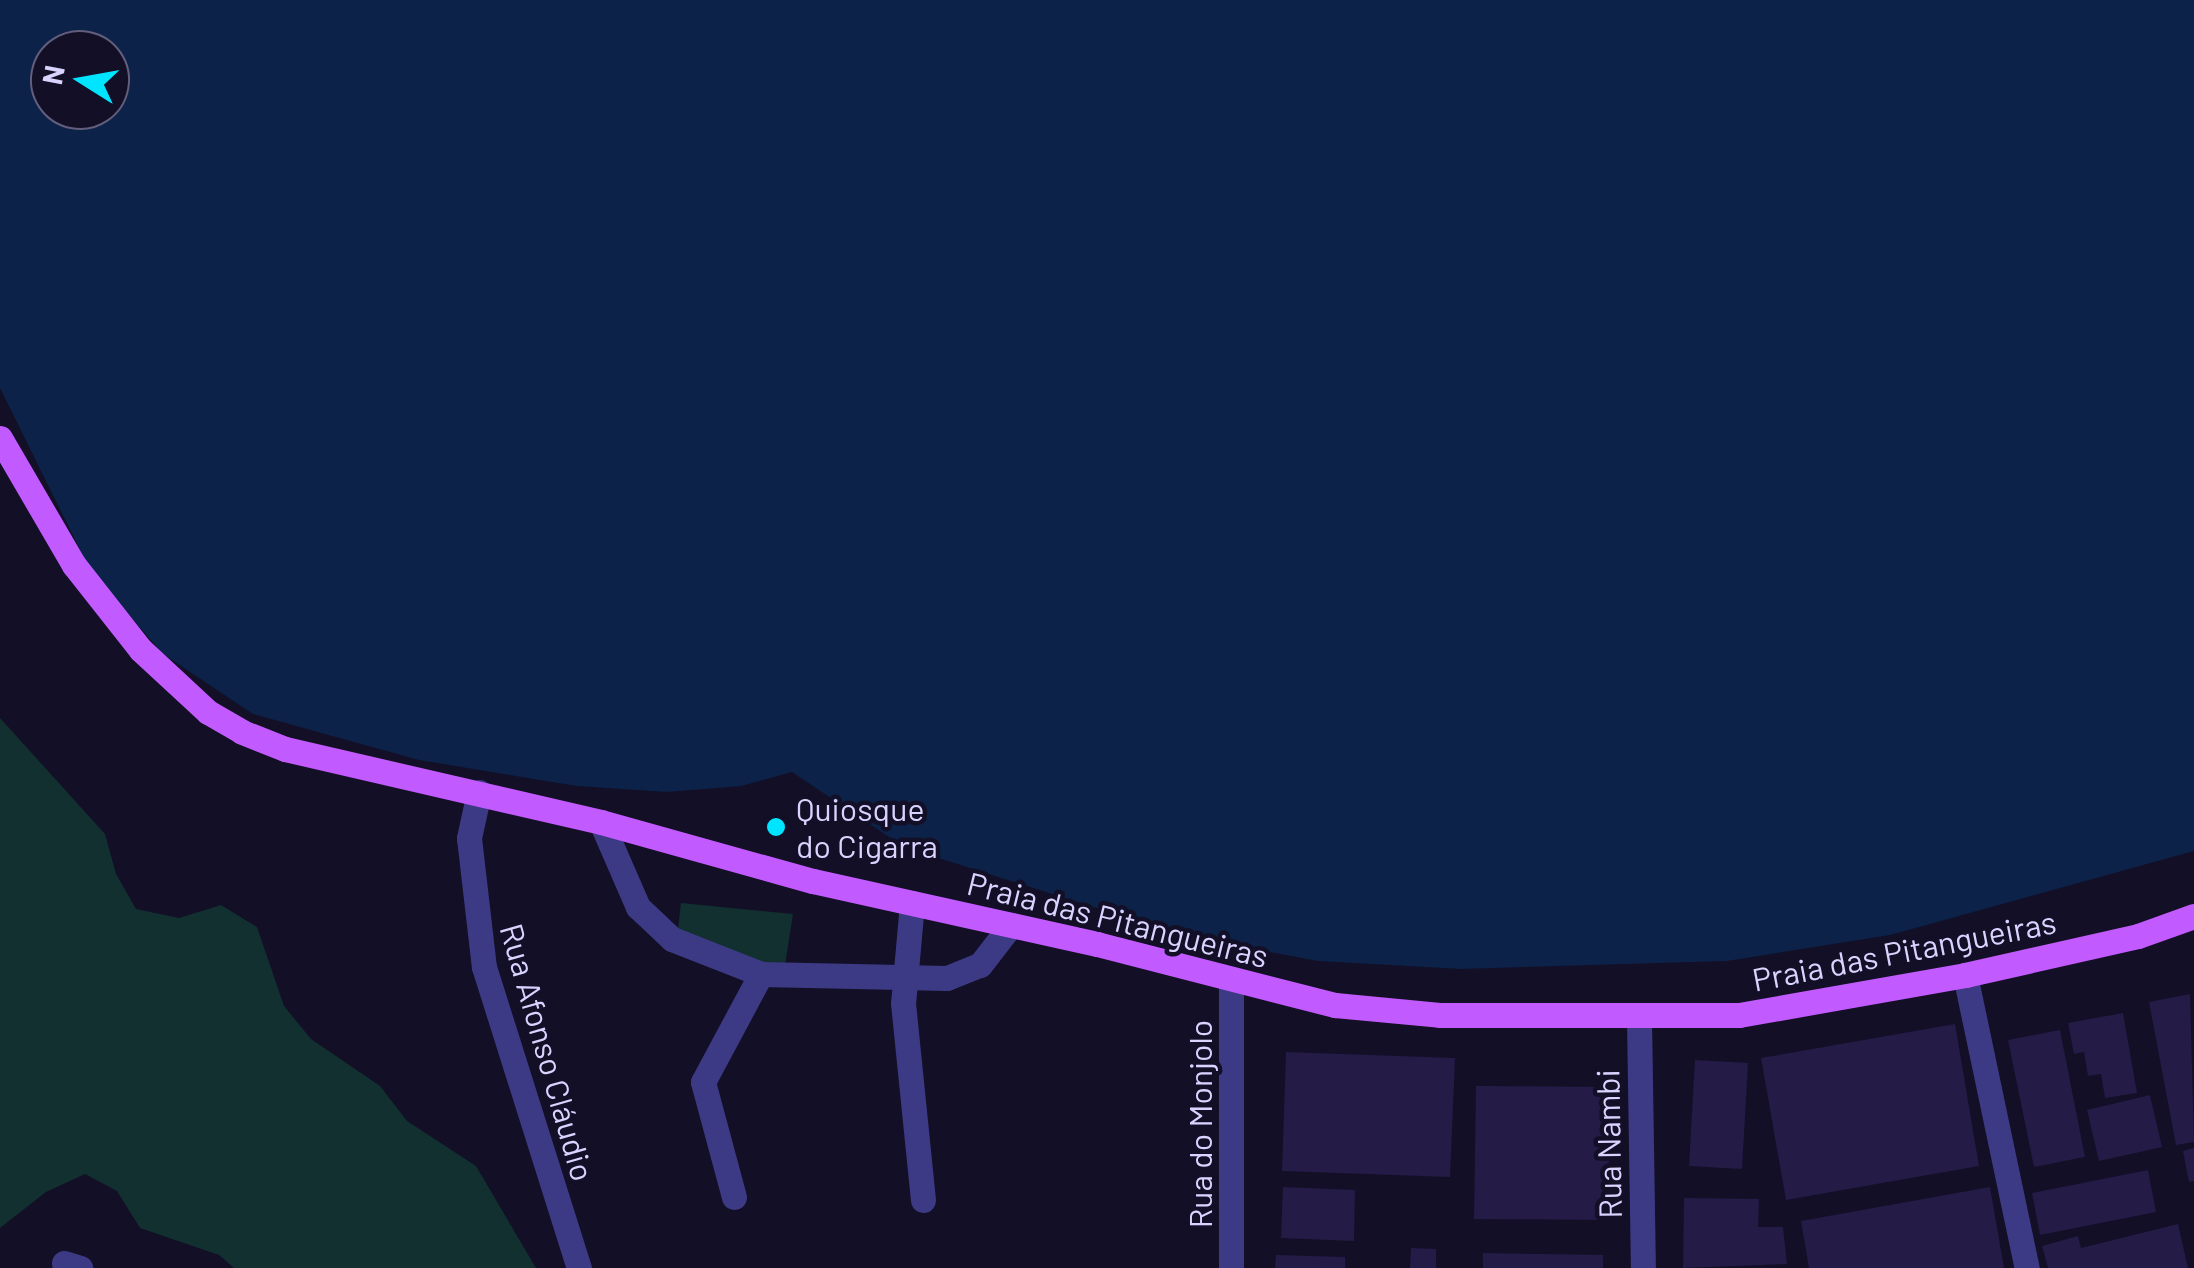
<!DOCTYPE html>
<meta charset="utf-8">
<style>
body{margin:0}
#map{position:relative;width:2194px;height:1268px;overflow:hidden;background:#130f26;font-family:Barlow,sans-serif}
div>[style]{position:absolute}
.green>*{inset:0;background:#12302f}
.water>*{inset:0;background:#0c2248}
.building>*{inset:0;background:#241b47}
.minor>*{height:25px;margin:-12.5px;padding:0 12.5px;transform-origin:12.5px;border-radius:12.5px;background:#3d3a85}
.major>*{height:25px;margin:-12.5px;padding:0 12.5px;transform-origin:12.5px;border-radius:12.5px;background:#c25bff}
.dots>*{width:28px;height:28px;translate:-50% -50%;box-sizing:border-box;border:5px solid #130f26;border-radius:50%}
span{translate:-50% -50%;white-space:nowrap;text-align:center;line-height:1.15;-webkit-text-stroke:9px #130f26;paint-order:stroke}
.poi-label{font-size:32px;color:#d9d4ff}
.left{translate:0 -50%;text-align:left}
.street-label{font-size:32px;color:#d9d4ff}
.north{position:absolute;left:30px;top:30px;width:100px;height:100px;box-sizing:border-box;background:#130f26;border:2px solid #625e7d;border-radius:50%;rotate:281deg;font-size:28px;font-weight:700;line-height:40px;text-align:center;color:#d9d4ff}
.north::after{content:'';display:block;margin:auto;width:35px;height:45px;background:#00e5ff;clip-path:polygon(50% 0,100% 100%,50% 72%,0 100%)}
</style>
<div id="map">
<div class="green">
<i style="clip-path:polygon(0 718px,105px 834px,116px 874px,136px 909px,179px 918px,221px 905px,257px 927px,284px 1006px,311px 1039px,380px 1086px,407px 1121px,476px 1166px,536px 1268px,234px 1268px,219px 1255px,140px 1228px,117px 1191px,85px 1174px,46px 1192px,0 1228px)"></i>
<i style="clip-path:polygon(681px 903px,793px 914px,785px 965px,675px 954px)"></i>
</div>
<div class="water">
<i style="clip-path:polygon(evenodd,0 0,2194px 0,2194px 851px,1890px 935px,1727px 961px,1461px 969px,1318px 961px,1181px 935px,904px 847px,792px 772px,741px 786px,667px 792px,577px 786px,419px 760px,253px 714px,163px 654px,90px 570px,0 388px,0 0,50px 50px,110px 50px,110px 110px,50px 110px,50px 50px)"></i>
</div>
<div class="building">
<i style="clip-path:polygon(2190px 994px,2194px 1142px,2176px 1145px,2149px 1002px)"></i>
<i style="clip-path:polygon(2123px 1013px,2137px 1093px,2105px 1098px,2101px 1074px,2088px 1076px,2084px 1052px,2074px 1054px,2068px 1023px)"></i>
<i style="clip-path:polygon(1955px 1024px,1979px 1166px,1786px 1200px,1761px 1058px)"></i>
<i style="clip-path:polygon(2060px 1030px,2085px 1157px,2034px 1167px,2008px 1040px)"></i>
<i style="clip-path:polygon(1286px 1052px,1455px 1058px,1450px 1177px,1282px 1171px)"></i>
<i style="clip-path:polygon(1695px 1060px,1748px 1063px,1742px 1169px,1689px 1166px)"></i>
<i style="clip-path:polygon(1476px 1086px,1610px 1087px,1608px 1220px,1474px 1219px)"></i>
<i style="clip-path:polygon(2150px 1095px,2162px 1147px,2099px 1161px,2087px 1110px)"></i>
<i style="clip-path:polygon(2194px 1148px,2194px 1181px,2189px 1182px,2183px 1151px)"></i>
<i style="clip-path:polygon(2148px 1170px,2156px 1212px,2040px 1235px,2032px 1193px)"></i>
<i style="clip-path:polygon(1283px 1187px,1355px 1190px,1354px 1241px,1281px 1238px)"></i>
<i style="clip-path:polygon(1990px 1187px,2004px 1268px,1809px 1268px,1801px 1221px)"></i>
<i style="clip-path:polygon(1684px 1198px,1759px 1199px,1758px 1227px,1783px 1227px,1787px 1264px,1683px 1268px)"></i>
<i style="clip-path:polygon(2178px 1224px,2188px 1268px,2048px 1268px,2042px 1246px,2078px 1236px,2081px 1248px)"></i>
<i style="clip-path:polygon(1411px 1248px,1436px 1249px,1436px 1268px,1410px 1268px)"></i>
<i style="clip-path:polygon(1483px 1253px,1603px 1255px,1603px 1268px,1483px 1268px)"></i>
<i style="clip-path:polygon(1276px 1255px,1345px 1257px,1345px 1268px,1275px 1268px)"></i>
</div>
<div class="minor">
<i style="left:479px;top:792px;width:47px;rotate:102.3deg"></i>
<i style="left:469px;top:838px;width:130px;rotate:83.4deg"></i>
<i style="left:484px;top:967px;width:316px;rotate:72.5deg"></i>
<i style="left:601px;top:822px;width:93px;rotate:66.5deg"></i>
<i style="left:638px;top:907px;width:47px;rotate:43.3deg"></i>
<i style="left:672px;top:939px;width:96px;rotate:21.5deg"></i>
<i style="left:761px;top:974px;width:186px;rotate:1.2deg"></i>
<i style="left:947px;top:978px;width:35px;rotate:-22deg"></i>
<i style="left:980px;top:965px;width:51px;rotate:-52.2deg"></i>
<i style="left:912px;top:903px;width:100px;rotate:95.1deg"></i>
<i style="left:903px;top:1003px;width:198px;rotate:84.2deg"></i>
<i style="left:1965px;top:975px;width:299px;rotate:78.1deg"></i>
<i style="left:1231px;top:979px;width:289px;rotate:90deg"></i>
<i style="left:1639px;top:1019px;width:249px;rotate:89.1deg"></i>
<i style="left:734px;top:1197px;width:119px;rotate:-105.1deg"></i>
<i style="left:703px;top:1082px;width:123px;rotate:-61.8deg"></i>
<i style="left:64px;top:1263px;width:17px;rotate:17deg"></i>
</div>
<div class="major">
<i style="left:0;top:438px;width:147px;rotate:59.8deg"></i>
<i style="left:74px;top:565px;width:108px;rotate:51.8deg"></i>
<i style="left:141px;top:650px;width:91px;rotate:42.8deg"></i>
<i style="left:208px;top:712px;width:39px;rotate:30deg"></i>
<i style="left:242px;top:732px;width:46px;rotate:21.6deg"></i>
<i style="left:285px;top:749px;width:324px;rotate:13deg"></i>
<i style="left:601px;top:822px;width:220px;rotate:15.6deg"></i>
<i style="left:813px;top:881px;width:291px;rotate:12.5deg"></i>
<i style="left:1097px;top:944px;width:246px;rotate:14.4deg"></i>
<i style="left:1335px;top:1005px;width:105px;rotate:5.4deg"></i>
<i style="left:1440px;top:1015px;width:299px"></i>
<i style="left:1739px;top:1015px;width:230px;rotate:-10deg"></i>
<i style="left:1965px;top:975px;width:177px;rotate:-12.7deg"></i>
<i style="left:2138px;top:936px;width:59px;rotate:-19.7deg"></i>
</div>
<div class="dots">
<i style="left:776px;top:827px;background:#00e5ff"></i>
</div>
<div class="poi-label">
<span class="left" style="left:796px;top:827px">Quiosque<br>do Cigarra</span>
</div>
<div class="street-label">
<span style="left:1118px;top:919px;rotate:14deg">Praia das Pitangueiras</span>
<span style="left:1904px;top:950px;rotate:-11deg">Praia das Pitangueiras</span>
<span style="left:548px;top:1052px;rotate:74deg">Rua Afonso Cláudio</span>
<span style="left:1199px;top:1124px;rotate:-90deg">Rua do Monjolo</span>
<span style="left:1608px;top:1144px;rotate:-91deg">Rua Nambi</span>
</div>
<div class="north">N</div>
</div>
